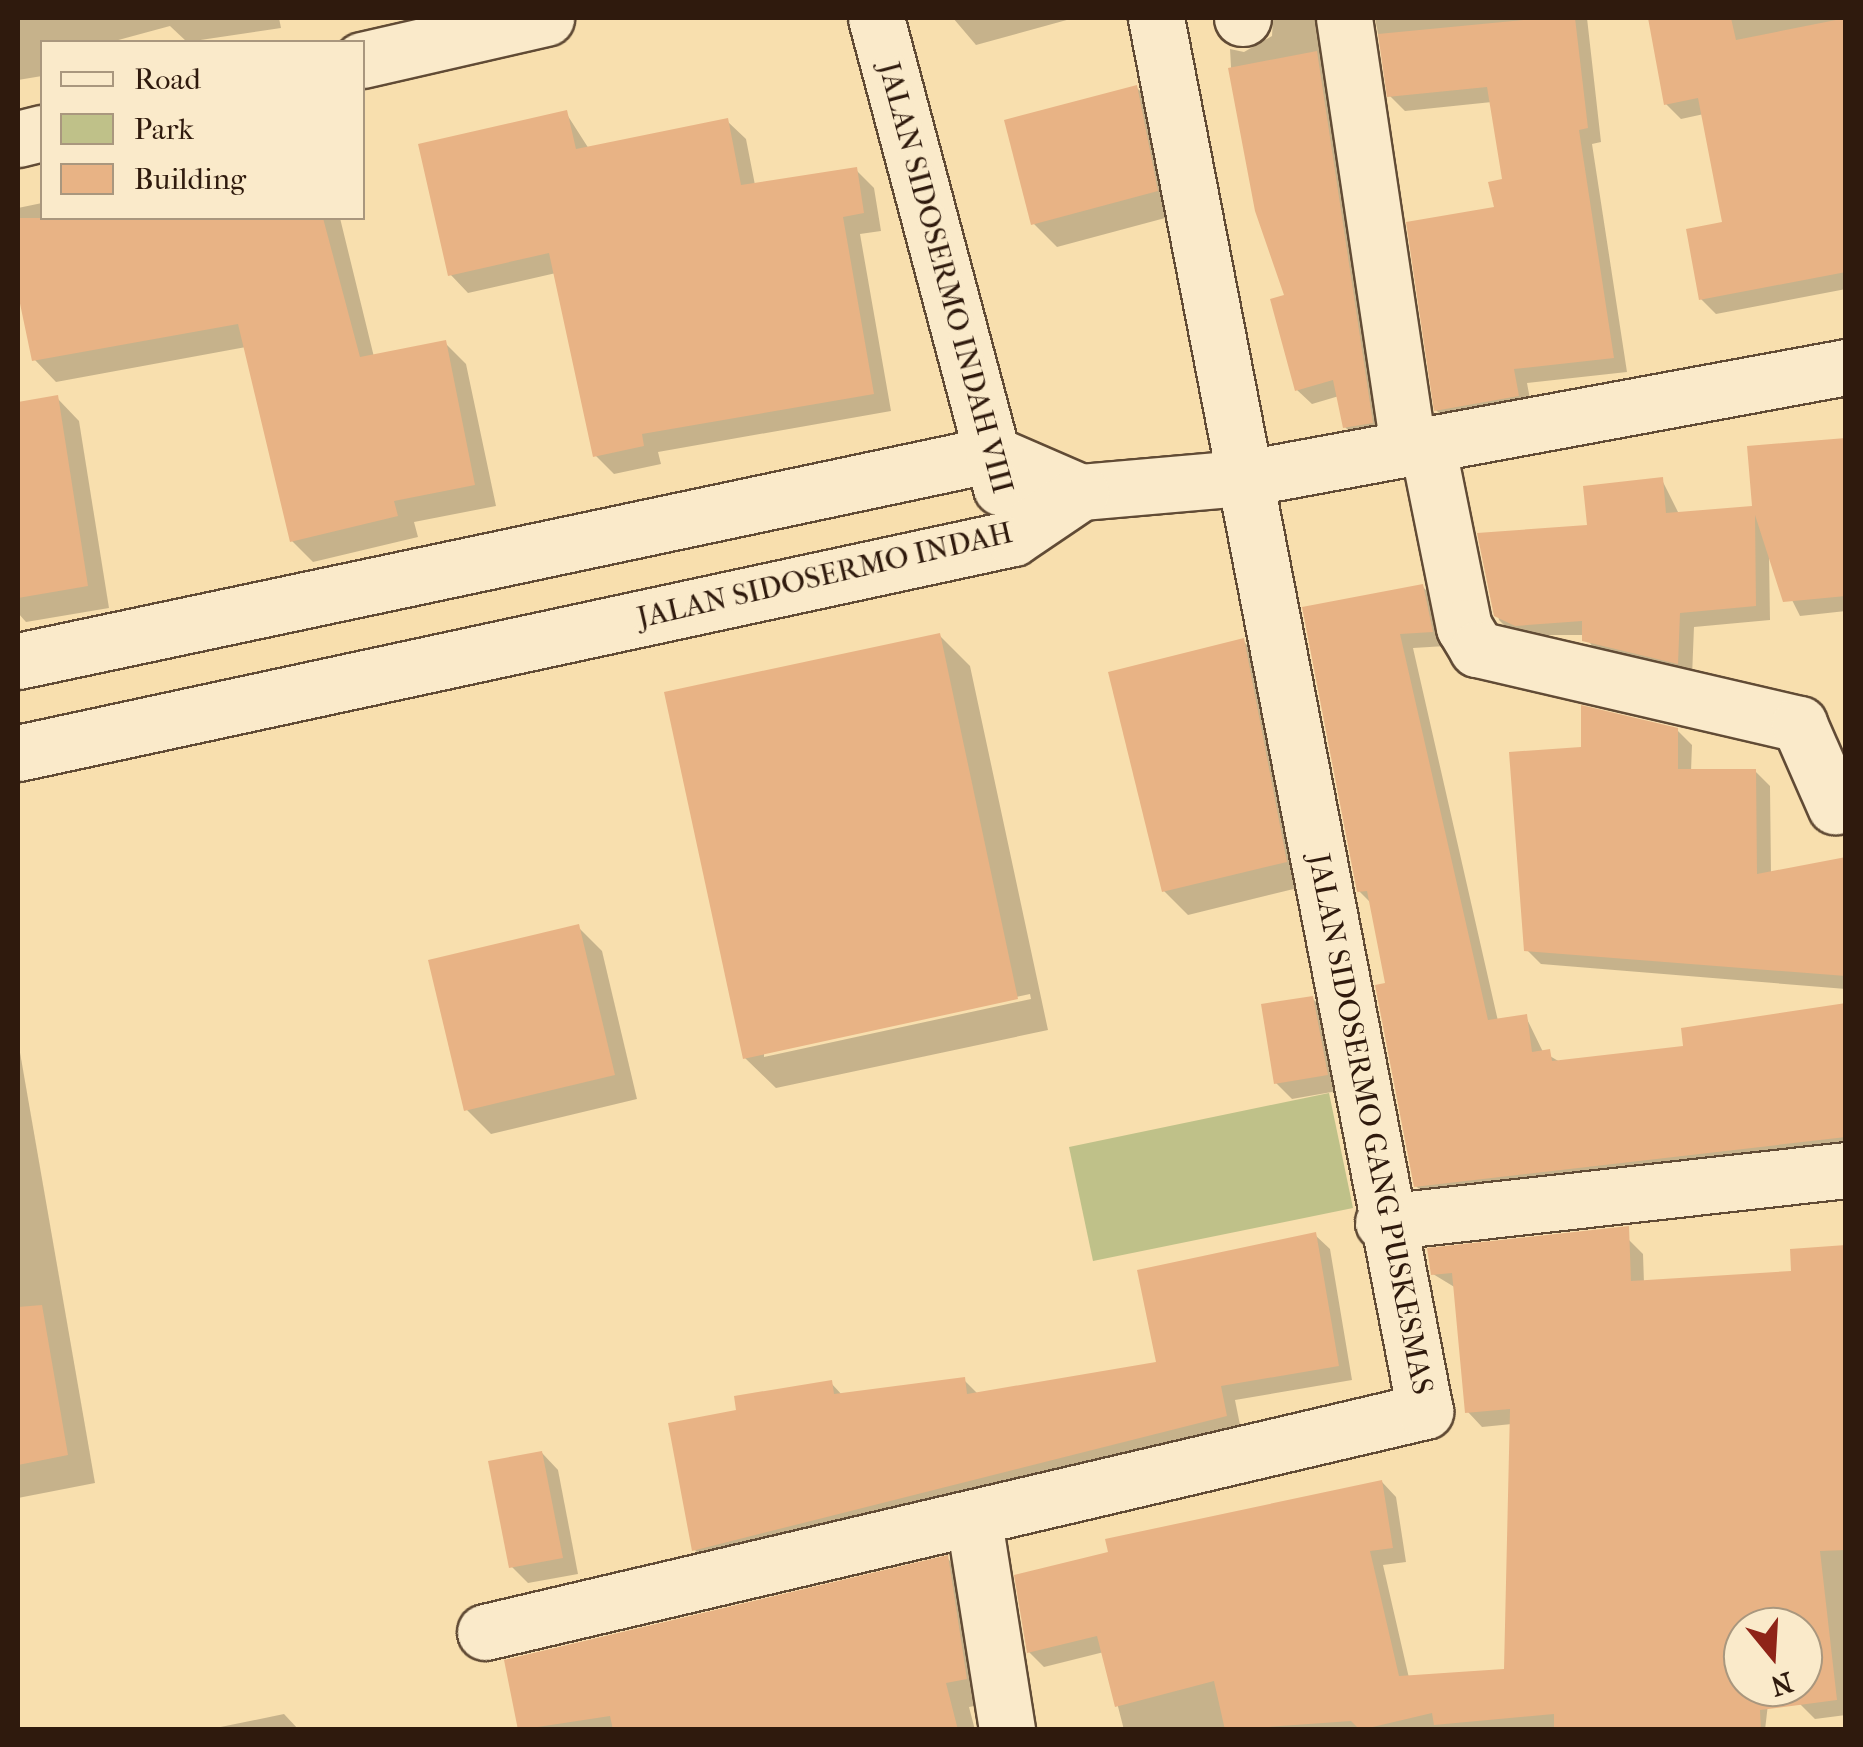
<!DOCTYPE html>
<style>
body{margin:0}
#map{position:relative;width:1863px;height:1747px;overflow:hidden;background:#f8dfae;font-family:"IM FELL French Canon",serif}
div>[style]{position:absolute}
.green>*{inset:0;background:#bfc189}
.shadow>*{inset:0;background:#0003}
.building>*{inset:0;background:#e8b385}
.roads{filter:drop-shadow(2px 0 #614b35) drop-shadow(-2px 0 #614b35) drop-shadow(0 2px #614b35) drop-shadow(0 -2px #614b35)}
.minor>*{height:55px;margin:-27.5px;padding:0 27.5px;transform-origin:27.5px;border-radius:27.5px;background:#faeaca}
span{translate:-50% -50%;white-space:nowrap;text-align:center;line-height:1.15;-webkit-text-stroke:10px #faeaca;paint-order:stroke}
.street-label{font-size:30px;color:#2f1a0d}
.frame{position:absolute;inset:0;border:20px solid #2f1a0d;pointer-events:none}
.legend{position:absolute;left:40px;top:40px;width:325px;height:180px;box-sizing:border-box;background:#faeaca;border:2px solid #a9977e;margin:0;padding:12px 18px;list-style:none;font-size:30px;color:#2f1a0d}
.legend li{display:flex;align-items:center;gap:20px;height:50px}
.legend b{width:50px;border:2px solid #a9977e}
.north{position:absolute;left:1723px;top:1607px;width:100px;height:100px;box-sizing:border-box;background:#faeaca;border:2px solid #a9977e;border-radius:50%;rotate:162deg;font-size:28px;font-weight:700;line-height:40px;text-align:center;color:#2f1a0d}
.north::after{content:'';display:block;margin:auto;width:35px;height:45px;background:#8f2418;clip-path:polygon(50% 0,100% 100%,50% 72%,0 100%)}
</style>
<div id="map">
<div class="green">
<i style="clip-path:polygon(1329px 1093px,1353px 1208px,1093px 1261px,1069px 1147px)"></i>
</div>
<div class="shadow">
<i style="clip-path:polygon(18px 18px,279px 18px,281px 28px,187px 42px,170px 26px,111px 42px,42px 42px,42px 76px,18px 80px)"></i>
<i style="clip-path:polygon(953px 18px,1074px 18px,976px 45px)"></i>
<i style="clip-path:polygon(1273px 18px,1333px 18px,1386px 437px,1360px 442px,1345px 427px,1339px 396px,1312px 404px,1297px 390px,1287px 297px,1258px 211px,1231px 67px,1230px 49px,1244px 52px,1272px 36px)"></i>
<i style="clip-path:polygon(1375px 18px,1587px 18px,1601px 142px,1592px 144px,1627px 372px,1527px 383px,1532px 410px,1451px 425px,1436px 410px,1505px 181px,1492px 102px,1405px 111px,1390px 96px)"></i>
<i style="clip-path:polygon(1651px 18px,1846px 18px,1846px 289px,1716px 314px,1701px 299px,1725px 224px,1704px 114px,1681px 119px,1666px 104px)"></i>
<i style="clip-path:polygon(1136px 87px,1160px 111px,1180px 214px,1057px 247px,1033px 223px)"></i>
<i style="clip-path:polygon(566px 113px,589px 149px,727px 121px,746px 139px,755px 185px,856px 170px,874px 188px,881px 231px,860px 234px,891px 411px,658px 452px,661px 464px,614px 474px,595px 455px,556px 273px,468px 293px,450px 274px)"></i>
<i style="clip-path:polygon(42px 203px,42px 218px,340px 218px,374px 357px,445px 343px,466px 364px,496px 506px,414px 522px,418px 537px,313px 562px,292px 541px,246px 347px,56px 382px,35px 360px,18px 282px,18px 208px)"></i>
<i style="clip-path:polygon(57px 398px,79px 421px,109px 608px,26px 622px,18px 613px,18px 405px)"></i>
<i style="clip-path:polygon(1846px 478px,1846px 611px,1800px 616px,1769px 554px,1770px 620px,1694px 627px,1692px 677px,1599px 655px,1584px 635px,1514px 635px,1499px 620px,1480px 535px,1590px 528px,1662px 480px,1679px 514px,1755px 508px)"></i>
<i style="clip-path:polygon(1423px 587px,1437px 602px,1446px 646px,1413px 648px,1498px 1021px,1526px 1017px,1543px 1052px,1560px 1062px,1685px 1048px,1846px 1005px,1846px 1154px,1431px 1201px,1416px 1186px,1388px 985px,1372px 904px,1359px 891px,1305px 609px)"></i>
<i style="clip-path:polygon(evenodd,939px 635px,970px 666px,1048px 1030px,776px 1088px,745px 1058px,939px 635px,1030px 994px,1031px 999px,764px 1057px,764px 1052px,1030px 994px)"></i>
<i style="clip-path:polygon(1243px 641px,1267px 665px,1310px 885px,1188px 915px,1164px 891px)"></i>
<i style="clip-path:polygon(1677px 730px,1692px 745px,1691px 772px,1755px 771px,1770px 786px,1771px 874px,1846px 859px,1846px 989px,1541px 964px,1526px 949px,1584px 750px)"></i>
<i style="clip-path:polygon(578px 927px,602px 951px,637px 1099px,491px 1134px,467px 1110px)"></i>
<i style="clip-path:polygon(1312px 998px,1328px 1014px,1343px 1090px,1292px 1099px,1276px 1083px)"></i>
<i style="clip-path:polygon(18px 1041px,95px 1483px,18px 1498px)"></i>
<i style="clip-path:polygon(1315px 1235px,1330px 1249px,1352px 1380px,1235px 1400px,1241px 1430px,709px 1565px,695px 1550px,739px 1412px,831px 1383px,843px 1396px,964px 1380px,978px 1394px,1159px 1364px)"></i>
<i style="clip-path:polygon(1628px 1239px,1643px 1254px,1644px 1283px,1794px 1274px,1846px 1247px,1846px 1715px,1815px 1719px,1800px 1704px,1803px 1627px,1743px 1627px,1743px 1687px,1770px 1687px,1765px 1730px,1124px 1730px,1104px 1652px,1044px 1667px,1029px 1652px,1382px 1482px,1396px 1497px,1406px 1562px,1383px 1565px,1409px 1678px,1506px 1671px,1512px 1424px,1482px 1427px,1468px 1412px,1456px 1288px,1433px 1274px)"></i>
<i style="clip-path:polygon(542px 1453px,558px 1470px,578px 1574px,528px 1583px,512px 1567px)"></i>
<i style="clip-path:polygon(947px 1558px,972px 1583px,991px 1703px,969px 1707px,975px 1730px,521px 1730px)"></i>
<i style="clip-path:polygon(284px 1714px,299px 1730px,206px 1730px)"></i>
</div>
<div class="building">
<i style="clip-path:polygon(1543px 18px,1575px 18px,1588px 128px,1579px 130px,1614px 358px,1514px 369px,1519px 396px,1434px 411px,1406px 222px,1494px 207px,1488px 182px,1502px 179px,1487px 87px,1387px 97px,1378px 34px)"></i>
<i style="clip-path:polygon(1648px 18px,1731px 18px,1736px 40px,1846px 18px,1846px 272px,1699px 300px,1686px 229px,1722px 222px,1698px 98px,1664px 105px)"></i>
<i style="clip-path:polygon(1317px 51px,1373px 423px,1343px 428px,1333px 380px,1295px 391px,1270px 299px,1284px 295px,1255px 211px,1228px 68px)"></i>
<i style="clip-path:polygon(1137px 85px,1158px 191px,1031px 225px,1004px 120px)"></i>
<i style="clip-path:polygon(567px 110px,576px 149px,728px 118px,741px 185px,857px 167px,864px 213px,843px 217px,874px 394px,642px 434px,644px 446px,593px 457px,549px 253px,448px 276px,418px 144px)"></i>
<i style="clip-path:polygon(18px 218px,323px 218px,360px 357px,446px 340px,475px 485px,394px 501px,398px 516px,290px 542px,238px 324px,32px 361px,18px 294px)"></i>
<i style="clip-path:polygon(58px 395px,88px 586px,18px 598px,18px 402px)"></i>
<i style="clip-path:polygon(1846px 438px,1846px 596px,1783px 602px,1755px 515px,1756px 606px,1680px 613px,1678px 664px,1582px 641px,1582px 621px,1515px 626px,1494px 616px,1477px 533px,1587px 525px,1583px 486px,1663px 477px,1666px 513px,1752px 506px,1747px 446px)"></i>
<i style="clip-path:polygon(1423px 584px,1433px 632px,1400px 634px,1488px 1020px,1527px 1014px,1532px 1052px,1550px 1049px,1552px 1061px,1683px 1046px,1681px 1028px,1846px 1003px,1846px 1137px,1414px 1187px,1375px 985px,1385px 983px,1367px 891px,1357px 892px,1302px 607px)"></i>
<i style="clip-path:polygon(940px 633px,1018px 999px,743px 1059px,664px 692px)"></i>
<i style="clip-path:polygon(1244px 638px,1287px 862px,1162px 892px,1108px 672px)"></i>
<i style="clip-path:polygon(1581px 705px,1678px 728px,1678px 769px,1756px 769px,1757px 874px,1846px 857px,1846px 976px,1524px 951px,1509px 752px,1581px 747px)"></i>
<i style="clip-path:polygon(579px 924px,615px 1075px,464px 1111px,428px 960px)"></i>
<i style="clip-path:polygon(1313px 996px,1328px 1075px,1274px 1084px,1261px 1004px)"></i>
<i style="clip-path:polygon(evenodd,1629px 1226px,1631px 1281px,1791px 1271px,1790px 1249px,1846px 1245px,1846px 1550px,1820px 1551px,1837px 1700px,1760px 1710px,1761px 1730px,1554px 1730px,1554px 1714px,1434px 1725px,1432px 1713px,1360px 1730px,1351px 1721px,1225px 1730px,1214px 1681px,1115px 1707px,1097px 1636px,1027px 1653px,1014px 1575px,1108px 1552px,1105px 1539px,1382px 1480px,1393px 1548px,1370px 1551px,1399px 1676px,1504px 1669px,1510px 1409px,1465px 1413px,1452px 1273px,1431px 1275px,1427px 1248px,1629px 1226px,1743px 1627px,1803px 1627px,1803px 1687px,1743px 1687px,1743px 1627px)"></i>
<i style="clip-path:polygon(1316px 1232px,1339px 1366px,1221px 1386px,1227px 1416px,692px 1551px,668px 1423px,736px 1410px,734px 1396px,832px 1380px,834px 1394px,965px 1377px,967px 1394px,1156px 1362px,1137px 1270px)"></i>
<i style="clip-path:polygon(42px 1305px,68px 1455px,18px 1465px,18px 1307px)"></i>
<i style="clip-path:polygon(542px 1451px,563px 1558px,509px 1568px,488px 1461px)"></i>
<i style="clip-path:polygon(948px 1555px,967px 1679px,946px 1683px,958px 1730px,613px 1730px,610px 1716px,518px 1730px,504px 1660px)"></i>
</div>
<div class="roads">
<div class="minor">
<i style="left:876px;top:18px;width:486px;rotate:75.1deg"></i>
<i style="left:1242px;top:18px;width:1px"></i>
<i style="left:1344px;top:18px;width:435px;rotate:81.5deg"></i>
<i style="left:362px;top:60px;width:189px;rotate:-12.9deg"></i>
<i style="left:18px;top:139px;width:25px;rotate:-14deg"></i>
<i style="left:1427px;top:444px;width:187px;rotate:78.6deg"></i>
<i style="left:1464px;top:627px;width:26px;rotate:59deg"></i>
<i style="left:1477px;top:649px;width:331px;rotate:13.1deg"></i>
<i style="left:1799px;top:724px;width:90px;rotate:66.3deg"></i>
<i style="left:18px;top:661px;width:997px;rotate:-11.99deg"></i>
<i style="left:993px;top:454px;width:96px;rotate:23.4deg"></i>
<i style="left:1081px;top:492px;width:172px;rotate:-5deg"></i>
<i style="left:1252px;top:477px;width:604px;rotate:-10.49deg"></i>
<i style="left:18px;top:753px;width:1018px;rotate:-12.19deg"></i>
<i style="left:1013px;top:538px;width:82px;rotate:-34.1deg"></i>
<i style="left:1383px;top:1222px;width:466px;rotate:-6.4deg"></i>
<i style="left:974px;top:1521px;width:212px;rotate:81deg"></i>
<i style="left:485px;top:1632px;width:966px;rotate:-13.23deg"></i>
<i style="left:1425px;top:1411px;width:1419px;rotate:-100.93deg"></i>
</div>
</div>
<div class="street-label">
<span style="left:945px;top:278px;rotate:75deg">JALAN SIDOSERMO INDAH VIII</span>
<span style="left:825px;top:576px;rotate:-13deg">JALAN SIDOSERMO INDAH</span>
<span style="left:1370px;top:1124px;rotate:79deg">JALAN SIDOSERMO GANG PUSKESMAS</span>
</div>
<div class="frame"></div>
<ul class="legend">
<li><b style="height:12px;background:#faeaca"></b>Road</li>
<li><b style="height:28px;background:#bfc189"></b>Park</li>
<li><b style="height:28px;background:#e8b385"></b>Building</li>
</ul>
<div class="north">N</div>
</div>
